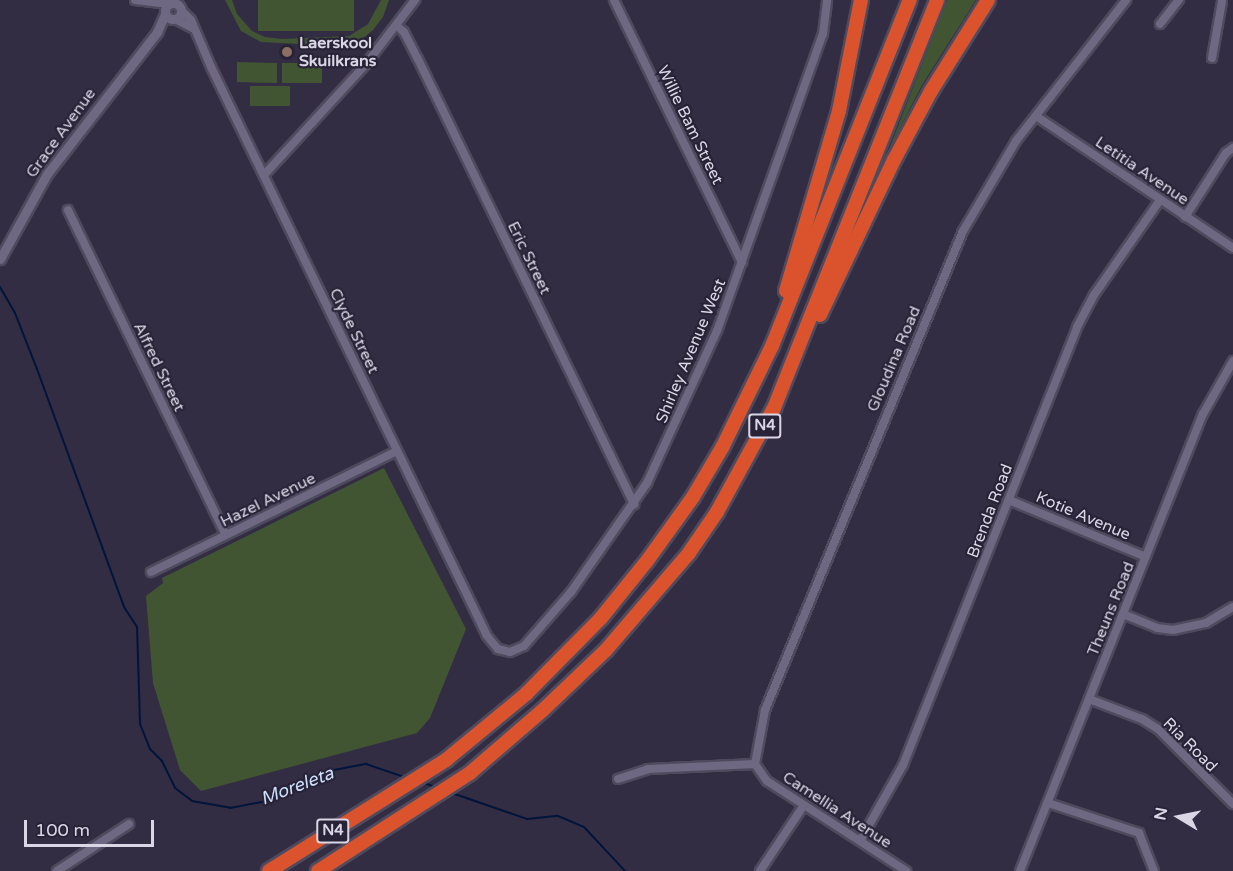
<!DOCTYPE html>
<style>
body{margin:0}
#map{position:relative;width:1233px;height:871px;overflow:hidden;background:#332d43;font-family:"Varela Round",sans-serif}
div>[style]{position:absolute}
.green>*{inset:0;background:#415533}
.stream>*{height:2px;margin:-1px;padding:0 1px;transform-origin:1px;border-radius:1px;background:#00153b}
.roads{filter:drop-shadow(2px 0 #4f4b5e) drop-shadow(-2px 0 #4f4b5e) drop-shadow(0 2px #4f4b5e) drop-shadow(0 -2px #4f4b5e)}
.minor>*{height:8px;margin:-4px;padding:0 4px;transform-origin:4px;border-radius:4px;background:#6e6882}
.tertiary>*{height:9px;margin:-4.5px;padding:0 4.5px;transform-origin:4.5px;border-radius:4.5px;background:#6e6882}
.tertiary>.ring{margin:-4.5px;padding:0;box-sizing:content-box;background:none;border:9px solid #6e6882;border-radius:50%}
.motorway>*{height:14px;margin:-7px;padding:0 7px;transform-origin:7px;border-radius:7px;background:#da532c}
.dots>*{width:16px;height:16px;translate:-50% -50%;box-sizing:border-box;border:3px solid #292338;border-radius:50%}
span{translate:-50% -50%;white-space:nowrap;text-align:center;line-height:1.15;-webkit-text-stroke:4.5px #292338;paint-order:stroke}
.shield-label span{padding:2px 4px;background:#292338;border:2px solid;border-radius:4px;-webkit-text-stroke-width:0}
.shield-label{font-size:15px;color:#d9d6e5;font-weight:700}
.poi-label{font-size:16px;color:#d9d6e5;font-weight:700}
.left{translate:0 -50%;text-align:left}
.street-label{font-size:16px;color:#d9d6e5}
.water-label{font-size:18px;color:#cce1fd;font-style:italic}
.north{position:absolute;left:1149px;top:787px;width:60px;height:60px;-webkit-text-stroke:4px #292338;paint-order:stroke;rotate:280deg;font-size:16px;font-weight:700;line-height:24px;text-align:center;color:#d9d6e5}
.north::after{content:'';display:block;margin:auto;width:21px;height:27px;background:#d9d6e5;clip-path:polygon(50% 0,100% 100%,50% 72%,0 100%)}
.scale{position:absolute;left:24px;top:820px;width:130px;height:27px;box-sizing:border-box;border:3px solid #d9d6e5;border-top:0;padding-left:8px;font-size:18px;line-height:21px;white-space:nowrap;color:#d9d6e5;-webkit-text-stroke:4px #292338;paint-order:stroke}
</style>
<div id="map">
<div class="green">
<i style="clip-path:polygon(225px 0,232px 0,237px 14px,252px 31px,265px 37px,282px 39px,349px 36px,368px 24px,381px 0,389px 0,383px 17px,373px 30px,362px 39px,337px 46px,261px 42px,241px 31px)"></i>
<i style="clip-path:polygon(258px 0,354px 0,354px 31px,258px 31px)"></i>
<i style="clip-path:polygon(947px 0,976px 0,922px 85px,887px 154px)"></i>
<i style="clip-path:polygon(237px 62px,277px 63px,277px 83px,237px 82px)"></i>
<i style="clip-path:polygon(282px 63px,322px 63px,322px 83px,282px 83px)"></i>
<i style="clip-path:polygon(250px 86px,290px 86px,290px 106px,250px 106px)"></i>
<i style="clip-path:polygon(384px 468px,466px 629px,430px 718px,417px 733px,201px 791px,180px 770px,153px 683px,146px 596px,163px 583px,162px 578px)"></i>
</div>
<div class="stream">
<i style="left:0;top:287px;width:30px;rotate:60deg"></i>
<i style="left:15px;top:313px;width:60px;rotate:68.6deg"></i>
<i style="left:37px;top:369px;width:253px;rotate:69.9deg"></i>
<i style="left:124px;top:607px;width:24px;rotate:57deg"></i>
<i style="left:137px;top:627px;width:97px;rotate:88.2deg"></i>
<i style="left:140px;top:724px;width:27px;rotate:68deg"></i>
<i style="left:150px;top:749px;width:17px;rotate:45deg"></i>
<i style="left:162px;top:761px;width:30px;rotate:64deg"></i>
<i style="left:175px;top:788px;width:21px;rotate:37deg"></i>
<i style="left:192px;top:801px;width:39px;rotate:10deg"></i>
<i style="left:230px;top:808px;width:43px;rotate:-10.8deg"></i>
<i style="left:272px;top:800px;width:69px;rotate:-25.8deg"></i>
<i style="left:334px;top:770px;width:33px;rotate:-11deg"></i>
<i style="left:366px;top:764px;width:43px;rotate:18.9deg"></i>
<i style="left:421px;top:782px;width:18px;rotate:19deg"></i>
<i style="left:449px;top:792px;width:83px;rotate:19.1deg"></i>
<i style="left:527px;top:819px;width:31px;rotate:-6deg"></i>
<i style="left:558px;top:816px;width:28px;rotate:23deg"></i>
<i style="left:584px;top:827px;width:60px;rotate:47deg"></i>
</div>
<div class="roads">
<div class="minor">
<i style="left:135px;top:0;width:34px;rotate:7deg"></i>
<i style="left:614px;top:0;width:292px;rotate:64deg"></i>
<i style="left:181px;top:10px;width:14px;rotate:45deg"></i>
<i style="left:191px;top:20px;width:51px;rotate:66.9deg"></i>
<i style="left:211px;top:67px;width:632px;rotate:64.12deg"></i>
<i style="left:487px;top:636px;width:17px;rotate:50deg"></i>
<i style="left:498px;top:649px;width:12px;rotate:14deg"></i>
<i style="left:510px;top:652px;width:15px;rotate:-23deg"></i>
<i style="left:524px;top:646px;width:72px;rotate:-49deg"></i>
<i style="left:571px;top:592px;width:133px;rotate:-55.1deg"></i>
<i style="left:647px;top:483px;width:167px;rotate:-65.3deg"></i>
<i style="left:717px;top:331px;width:315px;rotate:-70.4deg"></i>
<i style="left:823px;top:34px;width:34px;rotate:-83deg"></i>
<i style="left:175px;top:19px;width:20px;rotate:27deg"></i>
<i style="left:1160px;top:24px;width:31px;rotate:-52deg"></i>
<i style="left:397px;top:26px;width:9px;rotate:41deg"></i>
<i style="left:404px;top:32px;width:30px;rotate:63deg"></i>
<i style="left:418px;top:59px;width:495px;rotate:64.1deg"></i>
<i style="left:1212px;top:58px;width:58px;rotate:-80deg"></i>
<i style="left:1036px;top:116px;width:237px;rotate:33.8deg"></i>
<i style="left:264px;top:175px;width:151px;rotate:-47.4deg"></i>
<i style="left:366px;top:64px;width:81px;rotate:-52.6deg"></i>
<i style="left:68px;top:210px;width:361px;rotate:64.1deg"></i>
<i style="left:1185px;top:217px;width:76px;rotate:-57.4deg"></i>
<i style="left:1226px;top:153px;width:9px;rotate:-36deg"></i>
<i style="left:1009px;top:500px;width:148px;rotate:22.6deg"></i>
<i style="left:151px;top:572px;width:274px;rotate:-26.2deg"></i>
<i style="left:1123px;top:614px;width:37px;rotate:22deg"></i>
<i style="left:1157px;top:628px;width:16px;rotate:7deg"></i>
<i style="left:1173px;top:630px;width:34px;rotate:-12deg"></i>
<i style="left:1206px;top:623px;width:31px;rotate:-31deg"></i>
<i style="left:1089px;top:699px;width:57px;rotate:20.7deg"></i>
<i style="left:1142px;top:719px;width:19px;rotate:32deg"></i>
<i style="left:1158px;top:729px;width:106px;rotate:45deg"></i>
<i style="left:755px;top:764px;width:55px;rotate:-79.5deg"></i>
<i style="left:765px;top:710px;width:518px;rotate:-67.54deg"></i>
<i style="left:963px;top:231px;width:104px;rotate:-59.5deg"></i>
<i style="left:1016px;top:141px;width:179px;rotate:-52deg"></i>
<i style="left:755px;top:764px;width:21px;rotate:55deg"></i>
<i style="left:767px;top:781px;width:166px;rotate:32.9deg"></i>
<i style="left:618px;top:779px;width:32px;rotate:-18deg"></i>
<i style="left:648px;top:769px;width:107px;rotate:-2.7deg"></i>
<i style="left:1048px;top:803px;width:96px;rotate:18.2deg"></i>
<i style="left:1139px;top:833px;width:41px;rotate:68.5deg"></i>
<i style="left:860px;top:841px;width:87px;rotate:-60.5deg"></i>
<i style="left:903px;top:765px;width:471px;rotate:-68.3deg"></i>
<i style="left:1077px;top:327px;width:36px;rotate:-62deg"></i>
<i style="left:1094px;top:295px;width:116px;rotate:-55.2deg"></i>
<i style="left:57px;top:871px;width:86px;rotate:-33.1deg"></i>
<i style="left:760px;top:871px;width:79px;rotate:-56.3deg"></i>
<i style="left:1020px;top:871px;width:492px;rotate:-68.2deg"></i>
<i style="left:1203px;top:414px;width:61px;rotate:-60.5deg"></i>
</div>
<div class="tertiary">
<i class="ring" style="left:165px;top:3px;width:7px;height:7px"></i>
<i style="left:0;top:259px;width:97px;rotate:-61.1deg"></i>
<i style="left:47px;top:174px;width:180px;rotate:-52.2deg"></i>
<i style="left:157px;top:32px;width:20px;rotate:-66deg"></i>
</div>
<div class="motorway">
<i style="left:786px;top:291px;width:188px;rotate:-73.6deg"></i>
<i style="left:839px;top:111px;width:113px;rotate:-78.8deg"></i>
<i style="left:820px;top:315px;width:172px;rotate:-64.5deg"></i>
<i style="left:894px;top:160px;width:78px;rotate:-61.8deg"></i>
<i style="left:931px;top:91px;width:107px;rotate:-57.9deg"></i>
<i style="left:269px;top:871px;width:209px;rotate:-32.1deg"></i>
<i style="left:446px;top:760px;width:104px;rotate:-39.5deg"></i>
<i style="left:526px;top:694px;width:107px;rotate:-45.4deg"></i>
<i style="left:601px;top:618px;width:73px;rotate:-51.1deg"></i>
<i style="left:647px;top:561px;width:79px;rotate:-54.3deg"></i>
<i style="left:693px;top:497px;width:59px;rotate:-59.5deg"></i>
<i style="left:723px;top:446px;width:111px;rotate:-63.9deg"></i>
<i style="left:772px;top:346px;width:373px;rotate:-68.3deg"></i>
<i style="left:318px;top:871px;width:181px;rotate:-32.8deg"></i>
<i style="left:470px;top:773px;width:96px;rotate:-40.8deg"></i>
<i style="left:543px;top:710px;width:87px;rotate:-43.6deg"></i>
<i style="left:606px;top:650px;width:128px;rotate:-49.4deg"></i>
<i style="left:689px;top:553px;width:50px;rotate:-55.7deg"></i>
<i style="left:717px;top:512px;width:119px;rotate:-61.3deg"></i>
<i style="left:774px;top:408px;width:439px;rotate:-68.2deg"></i>
</div>
</div>
<div class="dots">
<i style="left:287px;top:52px;background:#8d6e63"></i>
</div>
<div class="shield-label">
<span style="left:765px;top:426px">N4</span>
<span style="left:333px;top:831px">N4</span>
</div>
<div class="poi-label">
<span class="left" style="left:299px;top:52px">Laerskool<br>Skuilkrans</span>
</div>
<div class="street-label">
<span style="left:690px;top:125px;rotate:64deg">Willie Bam Street</span>
<span style="left:61px;top:133px;rotate:-54deg">Grace Avenue</span>
<span style="left:1142px;top:171px;rotate:34deg">Letitia Avenue</span>
<span style="left:529px;top:258px;rotate:64deg">Eric Street</span>
<span style="left:354px;top:331px;rotate:64deg">Clyde Street</span>
<span style="left:691px;top:351px;rotate:-67deg">Shirley Avenue West</span>
<span style="left:894px;top:359px;rotate:-67deg">Gloudina Road</span>
<span style="left:159px;top:367px;rotate:64deg">Alfred Street</span>
<span style="left:268px;top:500px;rotate:-26deg">Hazel Avenue</span>
<span style="left:990px;top:511px;rotate:-69deg">Brenda Road</span>
<span style="left:1083px;top:516px;rotate:23deg">Kotie Avenue</span>
<span style="left:1111px;top:609px;rotate:-68deg">Theuns Road</span>
<span style="left:1190px;top:745px;rotate:45deg">Ria Road</span>
<span style="left:837px;top:810px;rotate:33deg">Camellia Avenue</span>
</div>
<div class="water-label">
<span style="left:297px;top:786px;rotate:-21deg">Moreleta</span>
</div>
<div class="north">N</div>
<div class="scale">100 m</div>
</div>
